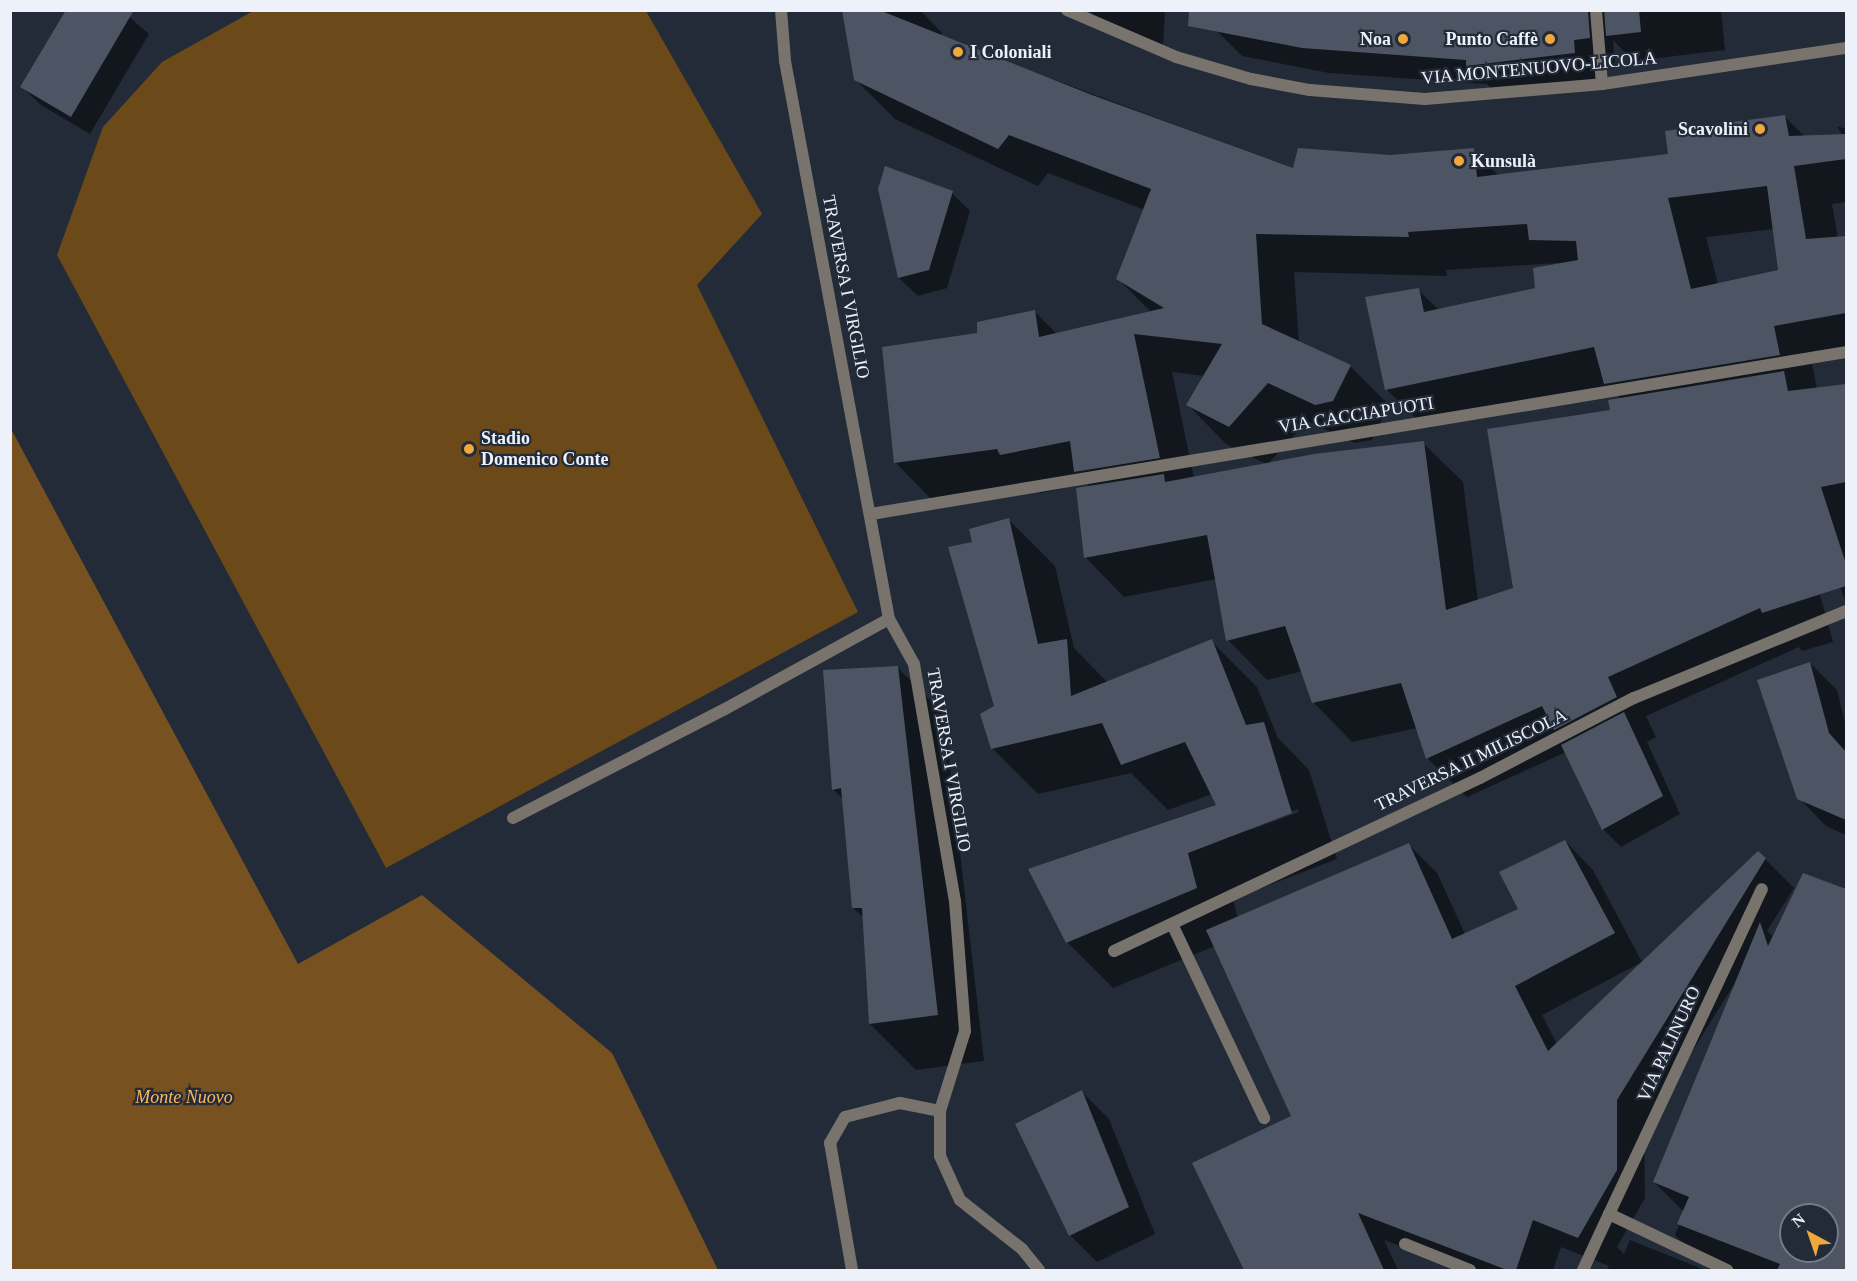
<!DOCTYPE html>
<meta charset="utf-8">
<style>
body{margin:0}
#map{position:relative;width:1857px;height:1281px;overflow:hidden;background:#232b38;font-family:Georgia,serif}
div>[style]{position:absolute}
.green>*{inset:0;background:#6b4919}
.forest>*{inset:0;background:#775220}
.shadow>*{inset:0;background:#0007}
.building>*{inset:0;background:#4d5564}
.service>*{height:12px;margin:-6px;padding:0 6px;transform-origin:6px;border-radius:6px;background:#79736d}
.minor>*{height:12px;margin:-6px;padding:0 6px;transform-origin:6px;border-radius:6px;background:#79736d}
.tertiary>*{height:12px;margin:-6px;padding:0 6px;transform-origin:6px;border-radius:6px;background:#79736d}
.dots>*{width:16px;height:16px;translate:-50% -50%;box-sizing:border-box;border:3px solid #232b38;border-radius:50%}
span{translate:-50% -50%;white-space:nowrap;text-align:center;line-height:1.15;-webkit-text-stroke:4.5px #232b38;paint-order:stroke}
.poi-label{font-size:18px;color:#ecf1fa;font-weight:700}
.right{translate:-100% -50%;text-align:right}
.left{translate:0 -50%;text-align:left}
.street-label{font-size:18px;color:#ecf1fa}
.park-label{font-size:18px;color:#fcb85e;font-style:italic}
.frame{position:absolute;inset:0;border:12px solid #ecf1fa;pointer-events:none}
.north{position:absolute;left:1779px;top:1203px;width:60px;height:60px;box-sizing:border-box;background:#232b38;border:2px solid #737a86;border-radius:50%;rotate:320deg;font-size:16px;font-weight:700;line-height:24px;text-align:center;color:#ecf1fa}
.north::after{content:'';display:block;margin:auto;width:21px;height:27px;background:#efa73e;clip-path:polygon(50% 0,100% 100%,50% 72%,0 100%)}
</style>
<div id="map">
<div class="green">
<i style="clip-path:polygon(255px 10px,646px 11px,762px 214px,697px 285px,858px 612px,386px 868px,57px 255px,103px 127px,162px 62px)"></i>
</div>
<div class="forest">
<i style="clip-path:polygon(10px 427px,298px 964px,422px 895px,612px 1053px,718px 1270px,11px 1270px)"></i>
</div>
<div class="shadow">
<i style="clip-path:polygon(121px 10px,149px 34px,90px 134px,41px 105px,22px 87px)"></i>
<i style="clip-path:polygon(evenodd,844px 10px,920px 10px,942px 33px,941px 37px,1295px 170px,1390px 156px,1473px 150px,1499px 176px,1670px 155px,1785px 117px,1805px 137px,1842px 135px,1837px 126px,1846px 129px,1846px 202px,1832px 204px,1838px 238px,1846px 238px,1846px 358px,1812px 364px,1817px 389px,1846px 385px,1846px 602px,1819px 536px,1805px 540px,1833px 642px,1802px 651px,1799px 647px,1646px 716px,1656px 737px,1647px 742px,1680px 814px,1621px 847px,1603px 829px,1566px 752px,1467px 797px,1427px 758px,1417px 728px,1352px 742px,1313px 702px,1302px 671px,1267px 680px,1228px 640px,1216px 579px,1124px 597px,1085px 557px,1091px 487px,1087px 484px,1040px 493px,1035px 488px,934px 502px,896px 463px,883px 349px,979px 334px,1035px 312px,1057px 334px,1151px 312px,1118px 279px,1145px 210px,1048px 173px,1038px 186px,895px 119px,855px 79px,844px 10px,1774px 229px,1780px 271px,1718px 284px,1706px 237px,1774px 229px,844px 10px,1559px 263px,1537px 289px,1439px 310px,1418px 290px,1387px 390px,1426px 428px,1612px 390px,1621px 399px,1514px 589px,1478px 601px,1463px 482px,1423px 443px,1268px 464px,1307px 421px,1355px 443px,1372px 440px,1389px 405px,1350px 366px,1299px 343px,1294px 272px,1447px 276px,1446px 270px,1559px 263px,844px 10px,1172px 372px,1205px 376px,1188px 405px,1226px 444px,1268px 465px,1194px 478px,1172px 372px)"></i>
<i style="clip-path:polygon(1088px 10px,1165px 10px,1163px 47px,1103px 26px)"></i>
<i style="clip-path:polygon(1219px 10px,1721px 10px,1725px 50px,1633px 61px,1613px 40px,1615px 63px,1598px 64px,1600px 78px,1493px 90px,1487px 84px,1329px 73px,1242px 56px,1217px 31px)"></i>
<i style="clip-path:polygon(952px 193px,970px 211px,947px 288px,918px 296px,899px 278px)"></i>
<i style="clip-path:polygon(evenodd,1008px 519px,1055px 566px,1074px 648px,1108px 683px,1211px 641px,1257px 687px,1278px 738px,1309px 770px,1337px 859px,1233px 899px,1238px 918px,1409px 845px,1437px 873px,1465px 934px,1520px 910px,1565px 841px,1593px 870px,1642px 962px,1542px 1015px,1557px 1044px,1765px 859px,1794px 888px,1767px 931px,1774px 938px,1803px 875px,1846px 891px,1846px 1270px,1710px 1270px,1675px 1235px,1684px 1212px,1654px 1182px,1736px 981px,1644px 1129px,1645px 1198px,1617px 1247px,1624px 1254px,1630px 1240px,1705px 1270px,1607px 1270px,1609px 1266px,1561px 1247px,1553px 1270px,1464px 1270px,1384px 1240px,1398px 1270px,1247px 1270px,1244px 1268px,1293px 1117px,1215px 946px,1113px 988px,1067px 942px,1218px 806px,1212px 794px,1168px 810px,1131px 773px,1038px 794px,992px 748px,996px 707px,974px 543px,1008px 519px,1298px 809px,1299px 812px,1250px 830px,1250px 827px,1298px 809px,1008px 519px,1791px 1215px,1827px 1215px,1827px 1251px,1791px 1251px,1791px 1215px)"></i>
<i style="clip-path:polygon(1810px 663px,1837px 690px,1846px 727px,1846px 835px,1826px 826px,1799px 798px)"></i>
<i style="clip-path:polygon(898px 668px,944px 714px,984px 1061px,916px 1070px,870px 1024px,864px 918px,853px 908px,844px 800px,833px 789px)"></i>
<i style="clip-path:polygon(1082px 1092px,1109px 1119px,1155px 1234px,1097px 1262px,1070px 1235px)"></i>
</div>
<div class="building">
<i style="clip-path:polygon(66px 10px,134px 10px,71px 117px,20px 87px)"></i>
<i style="clip-path:polygon(evenodd,842px 10px,879px 10px,1092px 95px,1293px 168px,1298px 148px,1390px 155px,1474px 148px,1477px 177px,1668px 154px,1665px 131px,1785px 115px,1789px 136px,1846px 134px,1846px 159px,1794px 166px,1806px 239px,1846px 236px,1846px 313px,1774px 326px,1780px 355px,1604px 384px,1594px 347px,1385px 390px,1365px 297px,1419px 288px,1424px 312px,1535px 288px,1533px 268px,1578px 260px,1576px 241px,1529px 240px,1527px 224px,1408px 232px,1409px 237px,1256px 234px,1262px 324px,1351px 365px,1333px 401px,1315px 405px,1268px 383px,1229px 427px,1186px 405px,1222px 344px,1134px 334px,1160px 458px,1074px 472px,1070px 441px,1000px 455px,997px 449px,894px 463px,882px 347px,977px 333px,977px 322px,1035px 310px,1039px 337px,1164px 308px,1116px 279px,1151px 189px,1009px 135px,998px 149px,854px 80px,842px 10px,1767px 186px,1778px 270px,1691px 289px,1668px 198px,1767px 186px)"></i>
<i style="clip-path:polygon(1189px 10px,1588px 10px,1590px 38px,1574px 40px,1575px 53px,1466px 66px,1466px 60px,1302px 48px,1188px 26px)"></i>
<i style="clip-path:polygon(1604px 10px,1639px 10px,1641px 32px,1606px 36px)"></i>
<i style="clip-path:polygon(885px 166px,953px 191px,929px 270px,898px 278px,878px 189px)"></i>
<i style="clip-path:polygon(1784px 371px,1788px 391px,1846px 384px,1846px 482px,1821px 487px,1846px 564px,1846px 586px,1762px 613px,1760px 608px,1608px 677px,1617px 697px,1554px 730px,1542px 706px,1426px 759px,1401px 683px,1312px 703px,1285px 626px,1226px 641px,1207px 535px,1084px 558px,1076px 488px,1164px 474px,1165px 482px,1314px 454px,1424px 441px,1446px 610px,1513px 588px,1487px 429px,1610px 410px,1608px 400px)"></i>
<i style="clip-path:polygon(1009px 518px,1038px 644px,1067px 639px,1071px 696px,1212px 639px,1246px 725px,1264px 722px,1292px 813px,1188px 853px,1197px 888px,1066px 943px,1028px 869px,1216px 805px,1185px 742px,1121px 765px,1102px 723px,991px 749px,980px 714px,994px 706px,948px 547px,972px 542px,969px 529px)"></i>
<i style="clip-path:polygon(1810px 662px,1829px 733px,1846px 752px,1846px 820px,1797px 799px,1757px 680px)"></i>
<i style="clip-path:polygon(898px 666px,938px 1015px,869px 1024px,862px 908px,852px 908px,841px 788px,832px 790px,823px 670px)"></i>
<i style="clip-path:polygon(1624px 712px,1663px 796px,1602px 830px,1561px 745px)"></i>
<i style="clip-path:polygon(1565px 840px,1615px 933px,1515px 986px,1548px 1051px,1758px 851px,1766px 858px,1617px 1100px,1617px 1170px,1578px 1238px,1533px 1220px,1516px 1270px,1507px 1270px,1358px 1213px,1384px 1270px,1244px 1270px,1192px 1163px,1291px 1116px,1206px 930px,1409px 843px,1452px 939px,1518px 909px,1499px 872px)"></i>
<i style="clip-path:polygon(evenodd,1803px 873px,1846px 889px,1846px 1270px,1777px 1270px,1780px 1264px,1677px 1224px,1689px 1197px,1653px 1182px,1760px 922px,1768px 946px,1803px 873px,1791px 1215px,1827px 1215px,1827px 1251px,1791px 1251px,1791px 1215px)"></i>
<i style="clip-path:polygon(1082px 1090px,1129px 1207px,1069px 1236px,1015px 1124px)"></i>
</div>
<div class="service">
<i style="left:1172px;top:924px;width:215px;rotate:64.6deg"></i>
</div>
<div class="minor">
<i style="left:781px;top:10px;width:51px;rotate:85.5deg"></i>
<i style="left:785px;top:61px;width:568px;rotate:79.44deg"></i>
<i style="left:889px;top:619px;width:51px;rotate:60.9deg"></i>
<i style="left:914px;top:664px;width:241px;rotate:80.2deg"></i>
<i style="left:955px;top:901px;width:130px;rotate:85.6deg"></i>
<i style="left:965px;top:1031px;width:84px;rotate:107.4deg"></i>
<i style="left:940px;top:1111px;width:45px;rotate:90deg"></i>
<i style="left:940px;top:1156px;width:48px;rotate:65.6deg"></i>
<i style="left:960px;top:1200px;width:79px;rotate:38.3deg"></i>
<i style="left:1022px;top:1249px;width:27px;rotate:51deg"></i>
<i style="left:1596px;top:10px;width:74px;rotate:85.4deg"></i>
<i style="left:871px;top:514px;width:988px;rotate:-9.43deg"></i>
<i style="left:513px;top:818px;width:238px;rotate:-27.2deg"></i>
<i style="left:725px;top:709px;width:187px;rotate:-28.8deg"></i>
<i style="left:1114px;top:951px;width:405px;rotate:-25.3deg"></i>
<i style="left:1480px;top:778px;width:174px;rotate:-27.5deg"></i>
<i style="left:1634px;top:698px;width:229px;rotate:-22.3deg"></i>
<i style="left:1609px;top:1214px;width:359px;rotate:-64.8deg"></i>
<i style="left:1405px;top:1244px;width:70px;rotate:21.8deg"></i>
<i style="left:852px;top:1270px;width:129px;rotate:-99.8deg"></i>
<i style="left:830px;top:1143px;width:30px;rotate:-60deg"></i>
<i style="left:845px;top:1117px;width:57px;rotate:-14.3deg"></i>
<i style="left:900px;top:1103px;width:41px;rotate:11.3deg"></i>
<i style="left:1583px;top:1270px;width:62px;rotate:-65.1deg"></i>
<i style="left:1609px;top:1214px;width:131px;rotate:25.4deg"></i>
</div>
<div class="tertiary">
<i style="left:1067px;top:10px;width:119px;rotate:23.3deg"></i>
<i style="left:1176px;top:57px;width:78px;rotate:16.3deg"></i>
<i style="left:1251px;top:79px;width:60px;rotate:10.6deg"></i>
<i style="left:1310px;top:90px;width:115px;rotate:4.5deg"></i>
<i style="left:1425px;top:99px;width:178px;rotate:-4.8deg"></i>
<i style="left:1602px;top:84px;width:247px;rotate:-8.4deg"></i>
</div>
<div class="dots">
<i style="left:1403px;top:39px;background:#efa73e"></i>
<i style="left:1550px;top:39px;background:#efa73e"></i>
<i style="left:958px;top:52px;background:#efa73e"></i>
<i style="left:1760px;top:129px;background:#efa73e"></i>
<i style="left:1459px;top:161px;background:#efa73e"></i>
<i style="left:469px;top:449px;background:#efa73e"></i>
</div>
<div class="poi-label">
<span class="right" style="left:1391px;top:39px">Noa</span>
<span class="right" style="left:1538px;top:39px">Punto Caffè</span>
<span class="left" style="left:970px;top:52px">I Coloniali</span>
<span class="right" style="left:1748px;top:129px">Scavolini</span>
<span class="left" style="left:1471px;top:161px">Kunsulà</span>
<span class="left" style="left:481px;top:449px">Stadio<br>Domenico Conte</span>
</div>
<div class="street-label">
<span style="left:1539px;top:68px;rotate:-5deg">VIA MONTENUOVO-LICOLA</span>
<span style="left:846px;top:287px;rotate:79deg">TRAVERSA I VIRGILIO</span>
<span style="left:1356px;top:415px;rotate:-9deg">VIA CACCIAPUOTI</span>
<span style="left:949px;top:760px;rotate:80deg">TRAVERSA I VIRGILIO</span>
<span style="left:1471px;top:760px;rotate:-26deg">TRAVERSA II MILISCOLA</span>
<span style="left:1669px;top:1044px;rotate:-65deg">VIA PALINURO</span>
</div>
<div class="park-label">
<span style="left:184px;top:1097px">Monte Nuovo</span>
</div>
<div class="frame"></div>
<div class="north">N</div>
</div>
